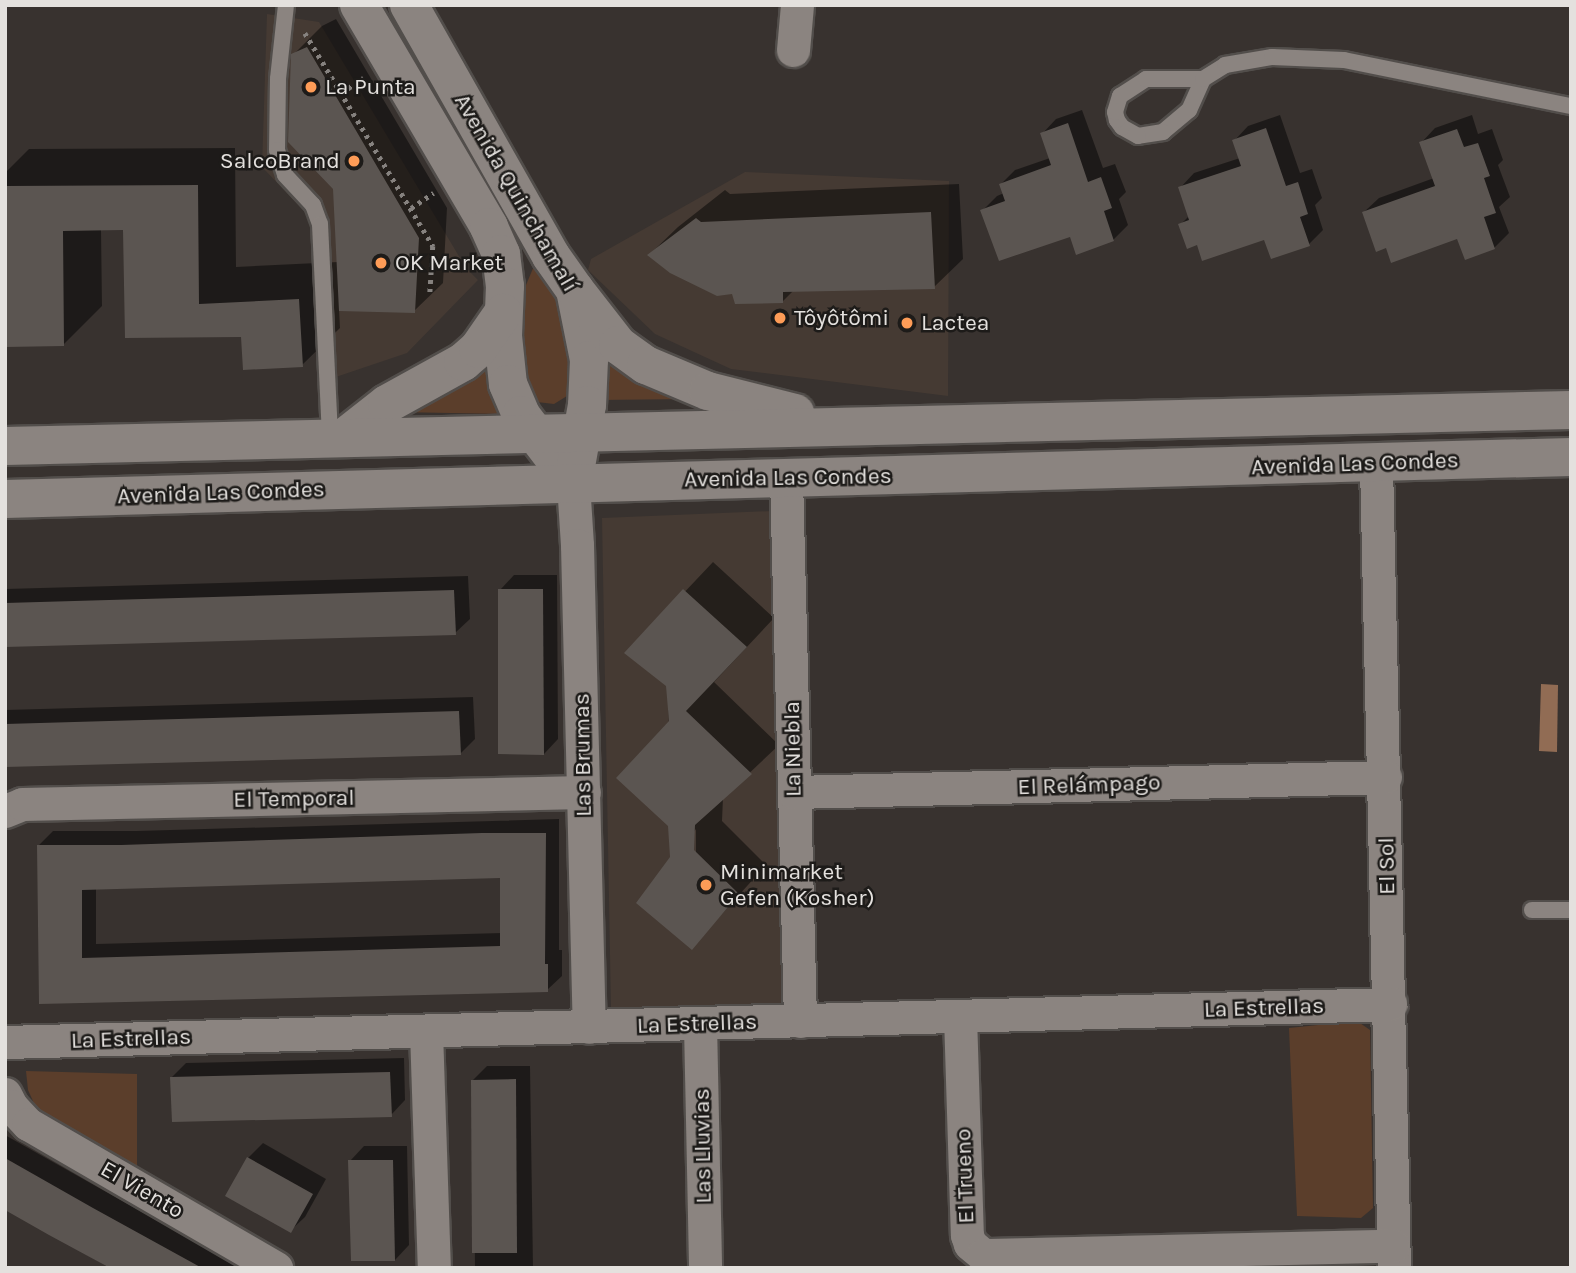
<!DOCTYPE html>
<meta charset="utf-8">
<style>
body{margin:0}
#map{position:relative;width:1576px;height:1273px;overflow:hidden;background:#38322f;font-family:Karla,sans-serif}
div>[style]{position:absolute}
.built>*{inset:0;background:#453a33}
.green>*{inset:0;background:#5b3e2b}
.water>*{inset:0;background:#916c54}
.shadow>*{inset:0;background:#0007}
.building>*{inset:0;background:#5b5551}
.path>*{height:4.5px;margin-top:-2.25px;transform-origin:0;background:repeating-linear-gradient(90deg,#86827f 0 3.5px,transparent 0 8.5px)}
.roads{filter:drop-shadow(2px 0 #524e4b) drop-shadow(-2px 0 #524e4b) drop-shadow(0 2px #524e4b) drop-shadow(0 -2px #524e4b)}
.service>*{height:16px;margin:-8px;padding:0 8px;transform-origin:8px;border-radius:8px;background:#8b8480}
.minor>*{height:33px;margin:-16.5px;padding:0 16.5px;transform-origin:16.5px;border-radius:16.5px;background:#8b8480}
.tertiary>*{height:38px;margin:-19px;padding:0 19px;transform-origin:19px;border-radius:19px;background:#8b8480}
.secondary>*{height:38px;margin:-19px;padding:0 19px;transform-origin:19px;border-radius:19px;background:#8b8480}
.dots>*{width:19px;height:19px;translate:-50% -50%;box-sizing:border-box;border:4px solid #1d1b19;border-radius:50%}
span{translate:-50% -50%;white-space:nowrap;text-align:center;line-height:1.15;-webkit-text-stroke:5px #1d1b19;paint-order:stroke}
.poi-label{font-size:23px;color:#e4e1de}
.left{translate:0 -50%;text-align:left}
.right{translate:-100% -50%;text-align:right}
.street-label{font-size:23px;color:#e4e1de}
.frame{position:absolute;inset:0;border:7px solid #e4e1de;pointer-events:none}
</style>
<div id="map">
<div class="built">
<i style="clip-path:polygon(267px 14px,319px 22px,466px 268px,478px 280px,407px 353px,318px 383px,310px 217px,262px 167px)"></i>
<i style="clip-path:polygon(745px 172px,949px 181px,948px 396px,731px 369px,655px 334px,588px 270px,591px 259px)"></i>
<i style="clip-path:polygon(773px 511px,782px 1004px,611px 1008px,602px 518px)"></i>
</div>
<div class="green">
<i style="clip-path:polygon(399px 16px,527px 232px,515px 240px,384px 23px)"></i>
<i style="clip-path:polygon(541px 262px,567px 306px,572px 384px,567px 396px,554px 404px,537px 402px,526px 388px,519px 359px,521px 297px,534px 266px)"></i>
<i style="clip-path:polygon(606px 345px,692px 399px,597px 400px)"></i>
<i style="clip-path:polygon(488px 352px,505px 414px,396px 412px)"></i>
<i style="clip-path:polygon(1357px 1021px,1370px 1030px,1373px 1208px,1361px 1218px,1297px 1216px,1289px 1028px)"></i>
<i style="clip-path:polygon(26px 1071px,137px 1074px,137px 1167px,110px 1155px,37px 1110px,28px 1090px)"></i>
</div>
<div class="water">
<i style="clip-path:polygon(1541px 684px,1558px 685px,1557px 752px,1539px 751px)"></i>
</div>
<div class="shadow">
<i style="clip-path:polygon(336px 19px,447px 208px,443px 283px,414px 311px,339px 309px,340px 328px,302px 365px,243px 335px,127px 337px,125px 228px,101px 229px,102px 306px,64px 344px,5px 345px,5px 173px,29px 149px,235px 148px,236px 267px,338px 262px,335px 188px,293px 55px,322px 26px)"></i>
<i style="clip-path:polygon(1082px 110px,1103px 168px,1115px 164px,1126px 192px,1119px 199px,1128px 225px,1113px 240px,1071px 235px,983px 210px,997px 196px,1004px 193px,1001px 184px,1015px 170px,1050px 158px,1042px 134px,1056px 119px)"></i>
<i style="clip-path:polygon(1280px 115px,1300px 173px,1312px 169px,1322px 198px,1315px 205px,1323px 230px,1309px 244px,1265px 238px,1198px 243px,1180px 225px,1189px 216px,1180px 188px,1194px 173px,1240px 158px,1234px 141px,1248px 126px)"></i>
<i style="clip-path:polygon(1472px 115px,1478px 134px,1492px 129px,1503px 160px,1498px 165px,1510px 197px,1499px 207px,1509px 233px,1494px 248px,1458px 237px,1387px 246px,1364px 212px,1379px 198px,1434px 178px,1421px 143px,1435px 128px)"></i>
<i style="clip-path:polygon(959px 184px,963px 259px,934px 287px,794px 290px,783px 301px,734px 292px,649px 255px,678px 227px,725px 190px,730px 194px)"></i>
<i style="clip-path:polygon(evenodd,713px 562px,774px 618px,714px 682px,779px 745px,723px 798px,722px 821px,766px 865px,692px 947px,672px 857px,668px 685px,627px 653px,713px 562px,696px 829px,696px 859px,692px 859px,693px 833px,696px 829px)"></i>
<i style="clip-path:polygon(514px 575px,557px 575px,558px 739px,544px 754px,500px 590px)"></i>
<i style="clip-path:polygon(468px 576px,470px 619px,455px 633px,5px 646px,5px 589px)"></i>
<i style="clip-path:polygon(473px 697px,475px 739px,460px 754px,5px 766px,5px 710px)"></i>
<i style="clip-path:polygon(evenodd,559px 819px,559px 950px,562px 950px,562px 976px,547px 990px,41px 1002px,39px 845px,53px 831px,136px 831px,559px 819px,502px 876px,502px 933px,96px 944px,96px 888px,502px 876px)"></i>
<i style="clip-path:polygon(404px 1058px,405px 1100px,391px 1115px,172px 1077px,186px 1063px)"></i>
<i style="clip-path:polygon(487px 1066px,530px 1066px,533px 1268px,475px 1268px,473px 1080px)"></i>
<i style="clip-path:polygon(5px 1135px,213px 1252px,240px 1268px,110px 1268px,5px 1208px)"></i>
<i style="clip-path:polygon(263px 1143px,326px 1179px,305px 1217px,290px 1231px,227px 1195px,248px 1158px)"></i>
<i style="clip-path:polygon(364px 1146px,407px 1146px,409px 1245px,395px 1260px,350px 1161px)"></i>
</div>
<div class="building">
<i style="clip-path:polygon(307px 47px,419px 238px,415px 313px,339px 311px,333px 189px,288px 142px,291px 54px)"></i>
<i style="clip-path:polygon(1068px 123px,1088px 182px,1101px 177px,1112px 208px,1104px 211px,1114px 241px,1076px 255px,1070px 237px,999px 261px,980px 210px,1005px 201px,999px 184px,1051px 165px,1040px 133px)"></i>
<i style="clip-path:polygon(1266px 128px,1286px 186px,1298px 182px,1308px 214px,1300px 217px,1310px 246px,1271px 259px,1264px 240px,1202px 261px,1197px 245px,1187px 249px,1178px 224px,1189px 220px,1178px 187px,1241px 166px,1232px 140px)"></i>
<i style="clip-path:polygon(1457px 129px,1464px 147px,1478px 143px,1490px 176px,1484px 178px,1496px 213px,1484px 217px,1495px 249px,1465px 260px,1457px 239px,1391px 263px,1386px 248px,1376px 252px,1362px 212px,1435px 186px,1419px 142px)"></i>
<i style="clip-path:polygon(198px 185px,199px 304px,299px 299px,303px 367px,243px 370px,241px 337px,125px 338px,123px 230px,63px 231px,64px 346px,5px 347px,5px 186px)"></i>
<i style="clip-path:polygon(931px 212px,935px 289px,783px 292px,783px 303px,735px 304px,732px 294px,717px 296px,670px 273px,647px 255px,696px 218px,701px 222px)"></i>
<i style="clip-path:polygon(498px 589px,543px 589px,544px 755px,498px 754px)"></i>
<i style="clip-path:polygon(683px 589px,747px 647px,686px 711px,752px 774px,695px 825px,694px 850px,739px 894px,692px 950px,636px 903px,670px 857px,668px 826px,616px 778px,669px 721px,666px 686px,624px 653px)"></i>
<i style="clip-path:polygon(454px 590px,456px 635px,5px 647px,5px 603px)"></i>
<i style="clip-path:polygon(459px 711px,461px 755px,5px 767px,5px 724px)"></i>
<i style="clip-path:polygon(evenodd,482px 833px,546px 833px,545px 964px,548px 964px,548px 992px,39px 1004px,37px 845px,121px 845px,482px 833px,500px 878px,500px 946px,82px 958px,82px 890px,500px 878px)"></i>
<i style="clip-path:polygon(390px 1072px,392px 1117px,172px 1122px,170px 1077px)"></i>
<i style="clip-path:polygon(516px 1079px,517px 1253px,472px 1253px,471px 1080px)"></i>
<i style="clip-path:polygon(247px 1157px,313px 1194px,291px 1233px,225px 1196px)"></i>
<i style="clip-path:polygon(5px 1158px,93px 1208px,202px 1268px,110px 1268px,49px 1235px,5px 1210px)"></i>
<i style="clip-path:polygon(348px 1160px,393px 1160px,395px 1261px,351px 1261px)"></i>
</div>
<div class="path">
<i style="left:305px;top:33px;width:249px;rotate:59deg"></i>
<i style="left:433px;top:246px;width:48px;rotate:93.6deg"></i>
<i style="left:341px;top:93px;width:27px;rotate:-34deg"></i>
<i style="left:411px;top:208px;width:27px;rotate:-34deg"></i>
</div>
<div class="roads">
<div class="service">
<i style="left:286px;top:5px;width:74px;rotate:96.2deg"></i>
<i style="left:278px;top:79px;width:71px;rotate:90.8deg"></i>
<i style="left:277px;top:150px;width:26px;rotate:72deg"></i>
<i style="left:285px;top:175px;width:41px;rotate:47deg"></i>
<i style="left:313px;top:205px;width:20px;rotate:70deg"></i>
<i style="left:320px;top:224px;width:213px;rotate:87.3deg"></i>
<i style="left:1203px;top:79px;width:34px;rotate:114deg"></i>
<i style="left:1189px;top:110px;width:34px;rotate:140deg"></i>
<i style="left:1163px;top:132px;width:25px;rotate:171deg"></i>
<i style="left:1138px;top:136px;width:18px;rotate:-151deg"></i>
<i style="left:1122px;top:127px;width:9px;rotate:-126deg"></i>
<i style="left:1117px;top:120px;width:8px;rotate:-104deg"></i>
<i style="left:1115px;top:112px;width:17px;rotate:-73deg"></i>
<i style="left:1120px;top:96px;width:31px;rotate:-33deg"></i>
<i style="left:1146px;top:79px;width:57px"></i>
<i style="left:1203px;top:79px;width:26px;rotate:-32deg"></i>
<i style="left:1225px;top:65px;width:48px;rotate:-9.7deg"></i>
<i style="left:1272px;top:57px;width:72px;rotate:2.4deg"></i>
<i style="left:1344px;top:60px;width:232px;rotate:11.5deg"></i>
<i style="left:1532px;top:910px;width:39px"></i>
</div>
<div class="minor">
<i style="left:793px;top:50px;width:45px;rotate:-84.9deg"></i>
<i style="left:1376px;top:464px;width:804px;rotate:88.72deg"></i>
<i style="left:786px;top:478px;width:543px;rotate:88.52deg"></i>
<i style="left:573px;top:483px;width:62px;rotate:86.3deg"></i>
<i style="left:577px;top:545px;width:482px;rotate:88.6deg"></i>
<i style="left:794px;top:792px;width:591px;rotate:-1.45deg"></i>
<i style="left:5px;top:811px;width:18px;rotate:-22deg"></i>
<i style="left:22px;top:804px;width:562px;rotate:-1.22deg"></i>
<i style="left:960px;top:1016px;width:219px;rotate:88.2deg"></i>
<i style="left:967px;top:1235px;width:9px;rotate:72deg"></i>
<i style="left:970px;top:1244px;width:17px;rotate:40deg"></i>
<i style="left:983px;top:1255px;width:410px;rotate:-1.3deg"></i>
<i style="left:700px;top:1024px;width:244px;rotate:88.8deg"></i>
<i style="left:426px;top:1031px;width:237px;rotate:88.1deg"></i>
<i style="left:5px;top:1042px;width:1386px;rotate:-1.57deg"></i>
<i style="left:5px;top:1094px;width:13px;rotate:63deg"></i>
<i style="left:11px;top:1106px;width:25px;rotate:47deg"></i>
<i style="left:28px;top:1124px;width:287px;rotate:30.1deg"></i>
</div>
<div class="tertiary">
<i style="left:359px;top:5px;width:257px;rotate:59.6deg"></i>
<i style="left:489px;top:227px;width:30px;rotate:66deg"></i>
<i style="left:501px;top:254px;width:32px;rotate:83deg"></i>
<i style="left:505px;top:286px;width:50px;rotate:92.3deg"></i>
<i style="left:503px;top:336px;width:48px;rotate:84.1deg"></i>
<i style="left:508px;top:384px;width:34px;rotate:67deg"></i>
<i style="left:521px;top:415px;width:86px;rotate:52.6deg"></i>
<i style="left:409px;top:5px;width:288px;rotate:60.5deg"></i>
<i style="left:551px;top:256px;width:42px;rotate:54.8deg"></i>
<i style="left:575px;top:290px;width:71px;rotate:78.7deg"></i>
<i style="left:589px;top:360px;width:45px;rotate:92.5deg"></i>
<i style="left:587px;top:405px;width:62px;rotate:100.2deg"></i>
</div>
<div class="secondary">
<i style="left:575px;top:290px;width:70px;rotate:52deg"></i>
<i style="left:618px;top:345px;width:34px;rotate:36deg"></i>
<i style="left:646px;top:365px;width:67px;rotate:22.8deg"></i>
<i style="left:708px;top:391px;width:90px;rotate:14.2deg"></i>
<i style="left:345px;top:437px;width:53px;rotate:-38.2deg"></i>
<i style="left:387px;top:404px;width:87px;rotate:-28.9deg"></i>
<i style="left:463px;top:362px;width:20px;rotate:-41deg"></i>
<i style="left:478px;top:349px;width:44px;rotate:-55.2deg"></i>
<i style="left:5px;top:446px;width:1566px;rotate:-1.32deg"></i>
<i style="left:5px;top:499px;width:1567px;rotate:-1.54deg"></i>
</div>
</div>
<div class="dots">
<i style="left:311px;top:87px;background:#fe9c57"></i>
<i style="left:354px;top:161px;background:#fe9c57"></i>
<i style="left:381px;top:263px;background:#fe9c57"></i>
<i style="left:780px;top:318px;background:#fe9c57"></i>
<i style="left:907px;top:323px;background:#fe9c57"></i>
<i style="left:706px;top:885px;background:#fe9c57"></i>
</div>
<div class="poi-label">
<span class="left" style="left:325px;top:87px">La Punta</span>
<span class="right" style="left:340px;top:161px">SalcoBrand</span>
<span class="left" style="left:395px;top:263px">OK Market</span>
<span class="left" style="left:794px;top:318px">Tôyôtômi</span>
<span class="left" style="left:921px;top:323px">Lactea</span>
<span class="left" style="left:720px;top:885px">Minimarket<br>Gefen (Kosher)</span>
</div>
<div class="street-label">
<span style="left:516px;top:193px;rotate:60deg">Avenida Quinchamalí</span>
<span style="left:1355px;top:464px;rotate:-2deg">Avenida Las Condes</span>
<span style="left:788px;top:478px;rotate:-1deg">Avenida Las Condes</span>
<span style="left:221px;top:493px;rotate:-2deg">Avenida Las Condes</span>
<span style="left:793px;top:749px;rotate:-91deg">La Niebla</span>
<span style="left:583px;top:755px;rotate:-91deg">Las Brumas</span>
<span style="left:1089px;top:785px;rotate:-2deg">El Relámpago</span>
<span style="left:294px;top:799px;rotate:-1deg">El Temporal</span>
<span style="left:1387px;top:866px;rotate:-91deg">El Sol</span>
<span style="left:1264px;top:1008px;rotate:-2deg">La Estrellas</span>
<span style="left:697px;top:1024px;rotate:-2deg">La Estrellas</span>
<span style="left:131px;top:1039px;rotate:-2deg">La Estrellas</span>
<span style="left:703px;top:1146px;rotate:-91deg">Las Lluvias</span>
<span style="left:965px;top:1176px;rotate:-92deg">El Trueno</span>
<span style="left:142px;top:1190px;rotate:30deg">El Viento</span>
</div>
<div class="frame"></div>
</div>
